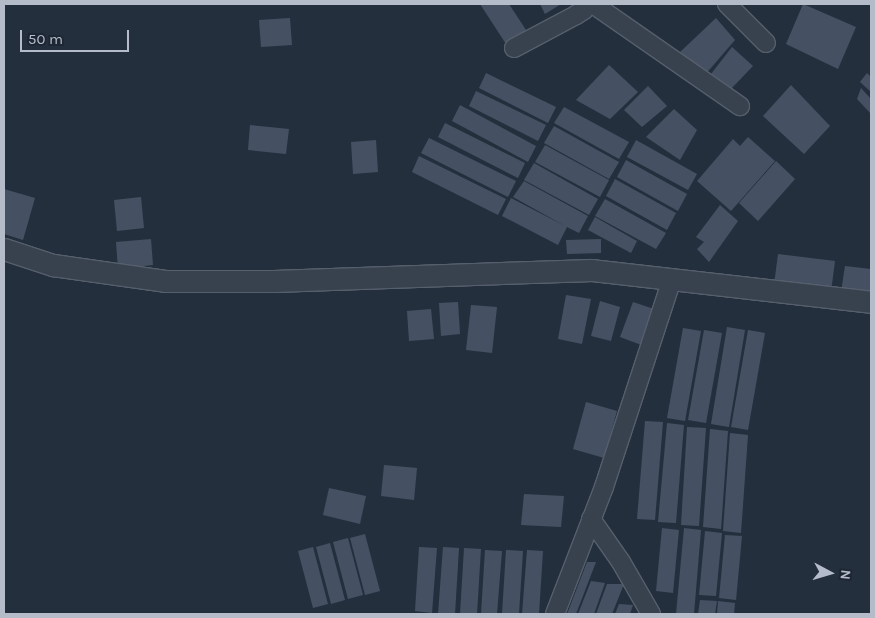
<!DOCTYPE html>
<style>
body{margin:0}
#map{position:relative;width:875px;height:618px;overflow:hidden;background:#242f3e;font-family:Karla,sans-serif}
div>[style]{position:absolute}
.building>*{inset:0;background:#455162}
.roads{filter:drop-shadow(1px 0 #565f6c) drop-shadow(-1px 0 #565f6c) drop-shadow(0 1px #565f6c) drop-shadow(0 -1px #565f6c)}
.minor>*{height:18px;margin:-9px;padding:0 9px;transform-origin:9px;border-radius:9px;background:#38414e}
.tertiary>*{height:21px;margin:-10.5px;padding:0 10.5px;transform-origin:10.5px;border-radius:10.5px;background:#38414e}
span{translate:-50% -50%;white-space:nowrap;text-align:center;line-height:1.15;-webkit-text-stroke:4.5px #1d2633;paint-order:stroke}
.frame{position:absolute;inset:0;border:5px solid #b4bcc9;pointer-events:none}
.north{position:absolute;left:805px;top:548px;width:50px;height:50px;-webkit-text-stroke:4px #1d2633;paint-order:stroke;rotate:96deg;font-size:14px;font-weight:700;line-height:20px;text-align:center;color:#b4bcc9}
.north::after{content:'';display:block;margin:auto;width:18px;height:22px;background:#b4bcc9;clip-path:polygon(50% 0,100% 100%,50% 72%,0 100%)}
.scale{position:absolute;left:20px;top:30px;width:109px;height:22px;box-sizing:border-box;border:2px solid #b4bcc9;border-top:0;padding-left:6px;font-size:15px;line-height:18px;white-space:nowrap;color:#b4bcc9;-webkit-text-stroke:4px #1d2633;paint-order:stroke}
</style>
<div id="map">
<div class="building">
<i style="clip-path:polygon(480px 4px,509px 4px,526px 30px,506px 44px)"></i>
<i style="clip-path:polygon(540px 4px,561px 4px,545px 14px)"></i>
<i style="clip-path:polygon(803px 4px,856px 27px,838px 69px,786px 44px)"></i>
<i style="clip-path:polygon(290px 18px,292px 45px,261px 47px,259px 20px)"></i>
<i style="clip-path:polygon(716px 18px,735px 40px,704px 76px,679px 53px)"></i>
<i style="clip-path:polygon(732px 47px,753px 66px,730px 90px,711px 74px)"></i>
<i style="clip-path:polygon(609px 65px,638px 92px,610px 119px,576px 100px)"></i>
<i style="clip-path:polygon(486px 73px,556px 107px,548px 123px,479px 88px)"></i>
<i style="clip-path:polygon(867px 73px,871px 77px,871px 92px,860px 82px)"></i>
<i style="clip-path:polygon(791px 85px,830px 126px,804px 154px,763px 116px)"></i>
<i style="clip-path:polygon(648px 86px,667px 106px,642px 127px,624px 110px)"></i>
<i style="clip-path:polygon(861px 88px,871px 99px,871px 114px,857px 99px)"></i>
<i style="clip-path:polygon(476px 91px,546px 125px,538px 141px,469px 106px)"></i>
<i style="clip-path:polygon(460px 105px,536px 146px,528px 162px,452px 121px)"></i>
<i style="clip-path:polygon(564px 107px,629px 142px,619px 159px,554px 123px)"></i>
<i style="clip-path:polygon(674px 109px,697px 130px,680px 160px,646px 137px)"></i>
<i style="clip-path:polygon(445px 123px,525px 163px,518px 178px,438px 137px)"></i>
<i style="clip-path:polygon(250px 125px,289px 129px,286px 154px,248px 150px)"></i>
<i style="clip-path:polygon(554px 126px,619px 162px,609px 179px,544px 143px)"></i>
<i style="clip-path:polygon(748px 137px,775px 161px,731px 211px,697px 181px,733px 139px,740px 146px)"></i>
<i style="clip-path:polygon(429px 138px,516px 181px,508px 197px,421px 153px)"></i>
<i style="clip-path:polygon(376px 140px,378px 172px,353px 174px,351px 142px)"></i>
<i style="clip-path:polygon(636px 140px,697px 174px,688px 190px,627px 157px)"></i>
<i style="clip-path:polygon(545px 145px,609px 180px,600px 197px,535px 162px)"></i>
<i style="clip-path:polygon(419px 156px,506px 199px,498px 215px,412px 172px)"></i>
<i style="clip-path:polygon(626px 160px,687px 194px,678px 211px,617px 177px)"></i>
<i style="clip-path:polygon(776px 161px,795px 179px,758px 221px,739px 203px)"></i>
<i style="clip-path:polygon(534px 163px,598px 199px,589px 215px,524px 180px)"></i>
<i style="clip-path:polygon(615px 179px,676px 213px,667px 230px,606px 196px)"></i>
<i style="clip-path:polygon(524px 181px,588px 216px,579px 233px,567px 227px,558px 245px,502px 216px,511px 198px,565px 226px,513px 197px)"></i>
<i style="clip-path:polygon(4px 189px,35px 198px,23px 240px,4px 234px)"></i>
<i style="clip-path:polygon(141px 197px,144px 228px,117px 231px,114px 200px)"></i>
<i style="clip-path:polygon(605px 199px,666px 233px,656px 249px,595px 216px)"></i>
<i style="clip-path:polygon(720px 205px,738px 221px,709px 262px,697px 249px,704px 242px,696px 237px)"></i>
<i style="clip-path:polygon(595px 217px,637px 241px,631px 253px,588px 230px)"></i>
<i style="clip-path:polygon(151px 239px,153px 265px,118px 269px,116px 242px)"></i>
<i style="clip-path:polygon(601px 239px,601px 253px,567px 254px,566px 240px)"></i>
<i style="clip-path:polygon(778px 254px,835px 261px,831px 292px,774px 285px)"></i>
<i style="clip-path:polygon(845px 266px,871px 269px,871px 296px,841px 292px)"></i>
<i style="clip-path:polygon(566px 295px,591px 299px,582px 344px,558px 339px)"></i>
<i style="clip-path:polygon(600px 301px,620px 307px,611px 341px,591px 336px)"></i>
<i style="clip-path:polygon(458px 302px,460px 334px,441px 336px,439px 303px)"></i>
<i style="clip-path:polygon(633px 302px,657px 310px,644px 346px,620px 337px)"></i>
<i style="clip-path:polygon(471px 305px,497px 307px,492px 353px,466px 350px)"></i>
<i style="clip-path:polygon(431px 309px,434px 339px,409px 341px,407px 311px)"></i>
<i style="clip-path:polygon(727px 327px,745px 330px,729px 427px,711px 424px)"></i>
<i style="clip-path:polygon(683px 328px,701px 331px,685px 421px,667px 418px)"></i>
<i style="clip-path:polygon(704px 330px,722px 333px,706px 423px,688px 420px)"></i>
<i style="clip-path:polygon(748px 330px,765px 333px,748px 430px,731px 427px)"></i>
<i style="clip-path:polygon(586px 402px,617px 411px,604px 458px,573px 449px)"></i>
<i style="clip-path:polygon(645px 421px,663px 422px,655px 520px,637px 519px)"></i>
<i style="clip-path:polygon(667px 423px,684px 425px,676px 523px,658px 522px)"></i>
<i style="clip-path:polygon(687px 427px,706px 428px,699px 526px,681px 525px)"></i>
<i style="clip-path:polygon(710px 429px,728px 431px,721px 529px,703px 527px)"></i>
<i style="clip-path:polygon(730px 433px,748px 435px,741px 533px,723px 531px)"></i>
<i style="clip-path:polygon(384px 465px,417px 468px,414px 500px,381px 496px)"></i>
<i style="clip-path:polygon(329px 488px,366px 496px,360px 524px,323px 515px)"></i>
<i style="clip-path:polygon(524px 494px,564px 496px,561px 527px,521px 525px)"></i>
<i style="clip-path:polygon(662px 528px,679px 530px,673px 593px,656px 591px)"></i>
<i style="clip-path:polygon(684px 528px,701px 530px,694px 614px,676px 614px)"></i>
<i style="clip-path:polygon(705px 531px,722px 533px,716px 596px,699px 595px)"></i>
<i style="clip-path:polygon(365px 534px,380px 591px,365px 595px,350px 538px)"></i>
<i style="clip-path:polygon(725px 535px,742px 536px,736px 600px,719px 598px)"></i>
<i style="clip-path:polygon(348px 538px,363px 595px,348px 599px,333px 542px)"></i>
<i style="clip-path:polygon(330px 543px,345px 600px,331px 604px,316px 547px)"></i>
<i style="clip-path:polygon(313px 547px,328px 604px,313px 608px,298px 551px)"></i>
<i style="clip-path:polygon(419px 547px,437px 548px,432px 613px,415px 611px)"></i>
<i style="clip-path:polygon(443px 547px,459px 548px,455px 614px,438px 614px)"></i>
<i style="clip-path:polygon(464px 548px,481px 549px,477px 614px,460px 614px)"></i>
<i style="clip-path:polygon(485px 550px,502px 551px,497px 614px,481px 614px)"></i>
<i style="clip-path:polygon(506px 550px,523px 551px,519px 614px,502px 614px)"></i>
<i style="clip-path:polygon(527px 550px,543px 551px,539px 614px,522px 614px)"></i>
<i style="clip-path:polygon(587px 562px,596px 562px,576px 614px,567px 614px)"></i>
<i style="clip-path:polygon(591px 581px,605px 583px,594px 614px,578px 614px)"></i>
<i style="clip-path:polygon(607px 584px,624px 584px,612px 614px,596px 614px)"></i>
<i style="clip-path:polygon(700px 600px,717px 601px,715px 614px,698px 614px)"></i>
<i style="clip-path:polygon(718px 601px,735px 603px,734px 614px,717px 614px)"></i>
<i style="clip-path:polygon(619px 604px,633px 605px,630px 614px,615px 614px)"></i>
</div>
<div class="roads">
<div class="minor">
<i style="left:593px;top:4px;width:179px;rotate:34.8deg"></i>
<i style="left:727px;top:4px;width:55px;rotate:45deg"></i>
<i style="left:514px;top:48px;width:70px;rotate:-28deg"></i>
<i style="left:576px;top:15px;width:9px;rotate:-32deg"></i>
<i style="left:584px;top:10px;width:7px;rotate:-63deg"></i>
<i style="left:591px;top:519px;width:52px;rotate:55.1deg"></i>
<i style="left:621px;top:562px;width:60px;rotate:60deg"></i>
<i style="left:555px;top:614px;width:136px;rotate:-68.9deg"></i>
<i style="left:604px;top:487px;width:219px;rotate:-71.9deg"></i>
</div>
<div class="tertiary">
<i style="left:4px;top:249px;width:52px;rotate:18.1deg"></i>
<i style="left:53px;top:265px;width:113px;rotate:8.1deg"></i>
<i style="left:165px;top:281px;width:109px"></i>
<i style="left:274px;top:281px;width:318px;rotate:-2deg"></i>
<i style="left:592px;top:270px;width:281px;rotate:6.5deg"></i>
</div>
</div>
<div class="frame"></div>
<div class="north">N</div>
<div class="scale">50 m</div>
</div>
